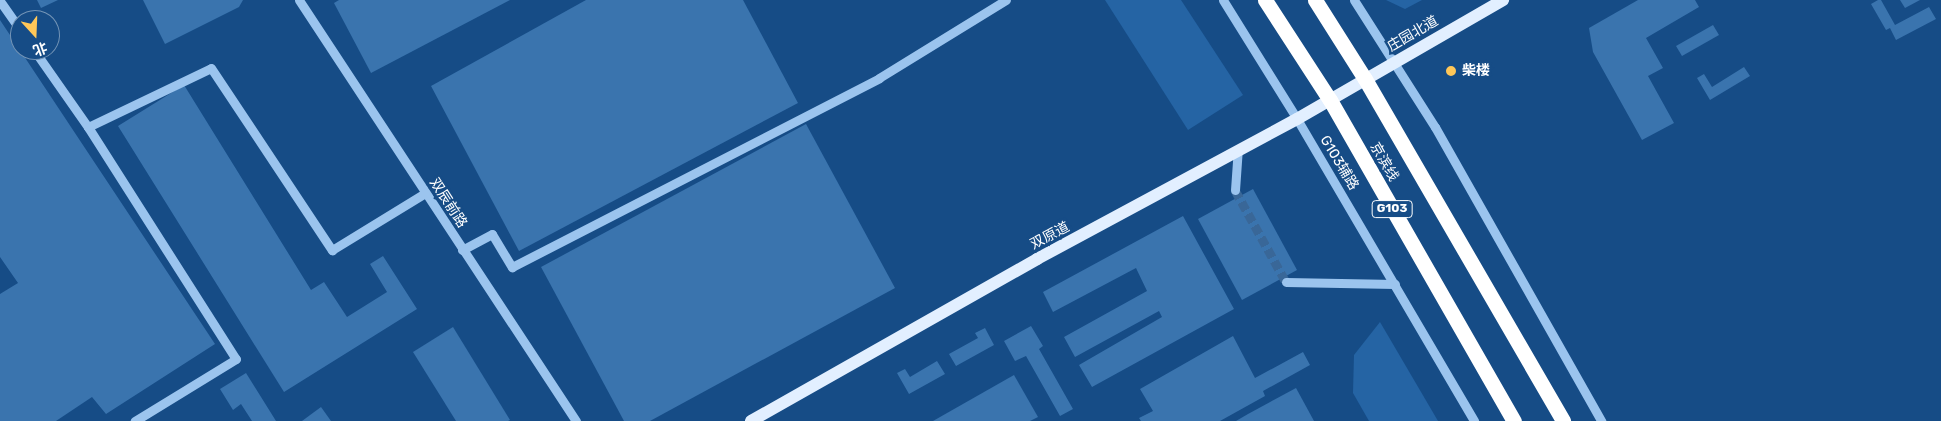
<!DOCTYPE html>
<meta charset="utf-8">
<style>
body{margin:0}
#map{position:relative;width:1941px;height:421px;overflow:hidden;background:#164c86;font-family:Rubik,"Noto Sans SC",sans-serif}
div>[style]{position:absolute}
.green>*{inset:0;background:#2564a4}
.building>*{inset:0;background:#3a74ae}
.minor-tunnel>*{height:9px;margin-top:-4.5px;transform-origin:0;background:repeating-linear-gradient(90deg,#396798 0 9px,transparent 0 13.5px)}
.minor>*{height:9px;margin:-4.5px;padding:0 4.5px;transform-origin:4.5px;border-radius:4.5px;background:#9bc4ee}
.major>*{height:12px;margin:-6px;padding:0 6px;transform-origin:6px;border-radius:6px;background:#e2efff}
.highway>*{height:15px;margin:-7.5px;padding:0 7.5px;transform-origin:7.5px;border-radius:7.5px;background:#fff}
.dots>*{width:14px;height:14px;translate:-50% -50%;box-sizing:border-box;border:2px solid #164c86;border-radius:50%}
span{translate:-50% -50%;white-space:nowrap;text-align:center;line-height:1.15;-webkit-text-stroke:5px #164c86;paint-order:stroke}
.shield-label span{padding:1px 4px;background:#164c86;border:1px solid;border-radius:4px;-webkit-text-stroke-width:0}
.shield-label{font-size:12px;color:#fff;font-weight:700}
.street-label{font-size:14px;color:#fff}
.poi-label{font-size:14px;color:#fff;font-weight:700}
.left{translate:0 -50%;text-align:left}
.north{position:absolute;left:10px;top:10px;width:50px;height:50px;box-sizing:border-box;background:#164c86;border:1px solid #7394b6;border-radius:50%;rotate:160deg;font-size:14px;font-weight:700;line-height:20px;text-align:center;color:#fff}
.north::after{content:'';display:block;margin:auto;width:18px;height:22px;background:#ffc758;clip-path:polygon(50% 0,100% 100%,50% 72%,0 100%)}
</style>
<div id="map">
<div class="green">
<i style="clip-path:polygon(1105px 0,1181px 0,1243px 95px,1188px 130px)"></i>
<i style="clip-path:polygon(1386px 0,1422px 0,1405px 9px)"></i>
<i style="clip-path:polygon(1380px 322px,1438px 421px,1369px 421px,1353px 393px,1354px 355px)"></i>
</div>
<div class="building">
<i style="clip-path:polygon(37px 0,58px 0,41px 8px)"></i>
<i style="clip-path:polygon(143px 0,243px 0,239px 7px,165px 44px)"></i>
<i style="clip-path:polygon(339px 0,510px 0,371px 73px,334px 3px)"></i>
<i style="clip-path:polygon(586px 0,743px 0,798px 103px,519px 251px,431px 86px)"></i>
<i style="clip-path:polygon(1638px 0,1695px 0,1699px 7px,1646px 38px,1663px 68px,1648px 76px,1674px 123px,1642px 140px,1593px 52px,1589px 28px)"></i>
<i style="clip-path:polygon(1878px 0,1881px 0,1895px 25px,1929px 7px,1936px 19px,1896px 40px,1890px 28px,1886px 30px,1871px 4px)"></i>
<i style="clip-path:polygon(1900px 0,1920px 0,1905px 8px)"></i>
<i style="clip-path:polygon(0 20px,215px 344px,106px 414px,92px 397px,56px 421px,0 421px,0 294px,18px 283px,0 257px)"></i>
<i style="clip-path:polygon(1713px 25px,1719px 35px,1682px 56px,1676px 46px)"></i>
<i style="clip-path:polygon(1744px 67px,1750px 76px,1710px 100px,1697px 78px,1704px 74px,1712px 87px)"></i>
<i style="clip-path:polygon(184px 85px,311px 290px,324px 282px,347px 317px,387px 292px,370px 264px,383px 256px,417px 309px,284px 392px,118px 126px)"></i>
<i style="clip-path:polygon(806px 124px,895px 288px,650px 421px,624px 421px,541px 267px)"></i>
<i style="clip-path:polygon(1253px 189px,1297px 270px,1242px 300px,1198px 219px)"></i>
<i style="clip-path:polygon(1183px 216px,1234px 309px,1092px 387px,1079px 365px,1162px 317px,1159px 311px,1075px 357px,1064px 337px,1147px 291px,1136px 268px,1053px 312px,1043px 292px)"></i>
<i style="clip-path:polygon(1031px 326px,1043px 346px,1039px 349px,1073px 409px,1060px 416px,1026px 356px,1015px 361px,1004px 341px)"></i>
<i style="clip-path:polygon(453px 327px,510px 420px,508px 421px,456px 421px,413px 352px)"></i>
<i style="clip-path:polygon(985px 328px,994px 345px,956px 366px,949px 354px,978px 338px,975px 333px)"></i>
<i style="clip-path:polygon(1233px 336px,1255px 378px,1303px 352px,1310px 365px,1263px 391px,1265px 396px,1220px 421px,1141px 421px,1139px 418px,1153px 411px,1140px 389px)"></i>
<i style="clip-path:polygon(937px 361px,945px 374px,909px 394px,897px 373px,905px 369px,910px 377px)"></i>
<i style="clip-path:polygon(246px 373px,276px 421px,252px 421px,241px 404px,233px 410px,220px 389px)"></i>
<i style="clip-path:polygon(1014px 375px,1038px 417px,1030px 421px,933px 421px)"></i>
<i style="clip-path:polygon(1296px 388px,1314px 421px,1236px 421px,1248px 414px)"></i>
<i style="clip-path:polygon(321px 407px,331px 421px,302px 421px)"></i>
</div>
<div class="minor-tunnel">
<i style="left:1235px;top:190px;width:105px;rotate:61deg"></i>
</div>
<div class="minor">
<i style="left:299px;top:0;width:504px;rotate:56.66deg"></i>
<i style="left:1223px;top:0;width:140px;rotate:58.1deg"></i>
<i style="left:1297px;top:119px;width:350px;rotate:59.6deg"></i>
<i style="left:1354px;top:0;width:151px;rotate:57.5deg"></i>
<i style="left:1435px;top:127px;width:338px;rotate:60.5deg"></i>
<i style="left:0;top:1px;width:35px;rotate:55deg"></i>
<i style="left:34px;top:50px;width:94px;rotate:55deg"></i>
<i style="left:88px;top:127px;width:275px;rotate:57.5deg"></i>
<i style="left:236px;top:359px;width:119px;rotate:148.5deg"></i>
<i style="left:88px;top:127px;width:136px;rotate:-25.6deg"></i>
<i style="left:211px;top:68px;width:219px;rotate:56.4deg"></i>
<i style="left:332px;top:250px;width:109px;rotate:-31.5deg"></i>
<i style="left:1235px;top:190px;width:39px;rotate:-86deg"></i>
<i style="left:462px;top:250px;width:34px;rotate:-28deg"></i>
<i style="left:492px;top:234px;width:39px;rotate:59deg"></i>
<i style="left:512px;top:267px;width:413px;rotate:-27.2deg"></i>
<i style="left:879px;top:78px;width:149px;rotate:-31.6deg"></i>
<i style="left:1286px;top:282px;width:109px;rotate:1.1deg"></i>
</div>
<div class="major">
<i style="left:751px;top:421px;width:329px;rotate:-29.5deg"></i>
<i style="left:1037px;top:259px;width:295px;rotate:-28.3deg"></i>
<i style="left:1297px;top:119px;width:238px;rotate:-30deg"></i>
</div>
<div class="highway">
<i style="left:1265px;top:0;width:119px;rotate:57deg"></i>
<i style="left:1330px;top:100px;width:370px;rotate:60.2deg"></i>
<i style="left:1315px;top:0;width:93px;rotate:57.7deg"></i>
<i style="left:1365px;top:79px;width:395px;rotate:59.9deg"></i>
</div>
<div class="dots">
<i style="left:1451px;top:71px;background:#ffc758"></i>
</div>
<div class="shield-label">
<span style="left:1392px;top:209px">G103</span>
</div>
<div class="street-label">
<span style="left:1413px;top:34px;rotate:-30deg">庄园北道</span>
<span style="left:1384px;top:162px;rotate:60deg">京滨线</span>
<span style="left:1339px;top:163px;rotate:59deg">G103辅路</span>
<span style="left:448px;top:203px;rotate:57deg">双辰前路</span>
<span style="left:1050px;top:236px;rotate:-28deg">双原道</span>
</div>
<div class="poi-label">
<span class="left" style="left:1462px;top:71px">柴楼</span>
</div>
<div class="north">北</div>
</div>
